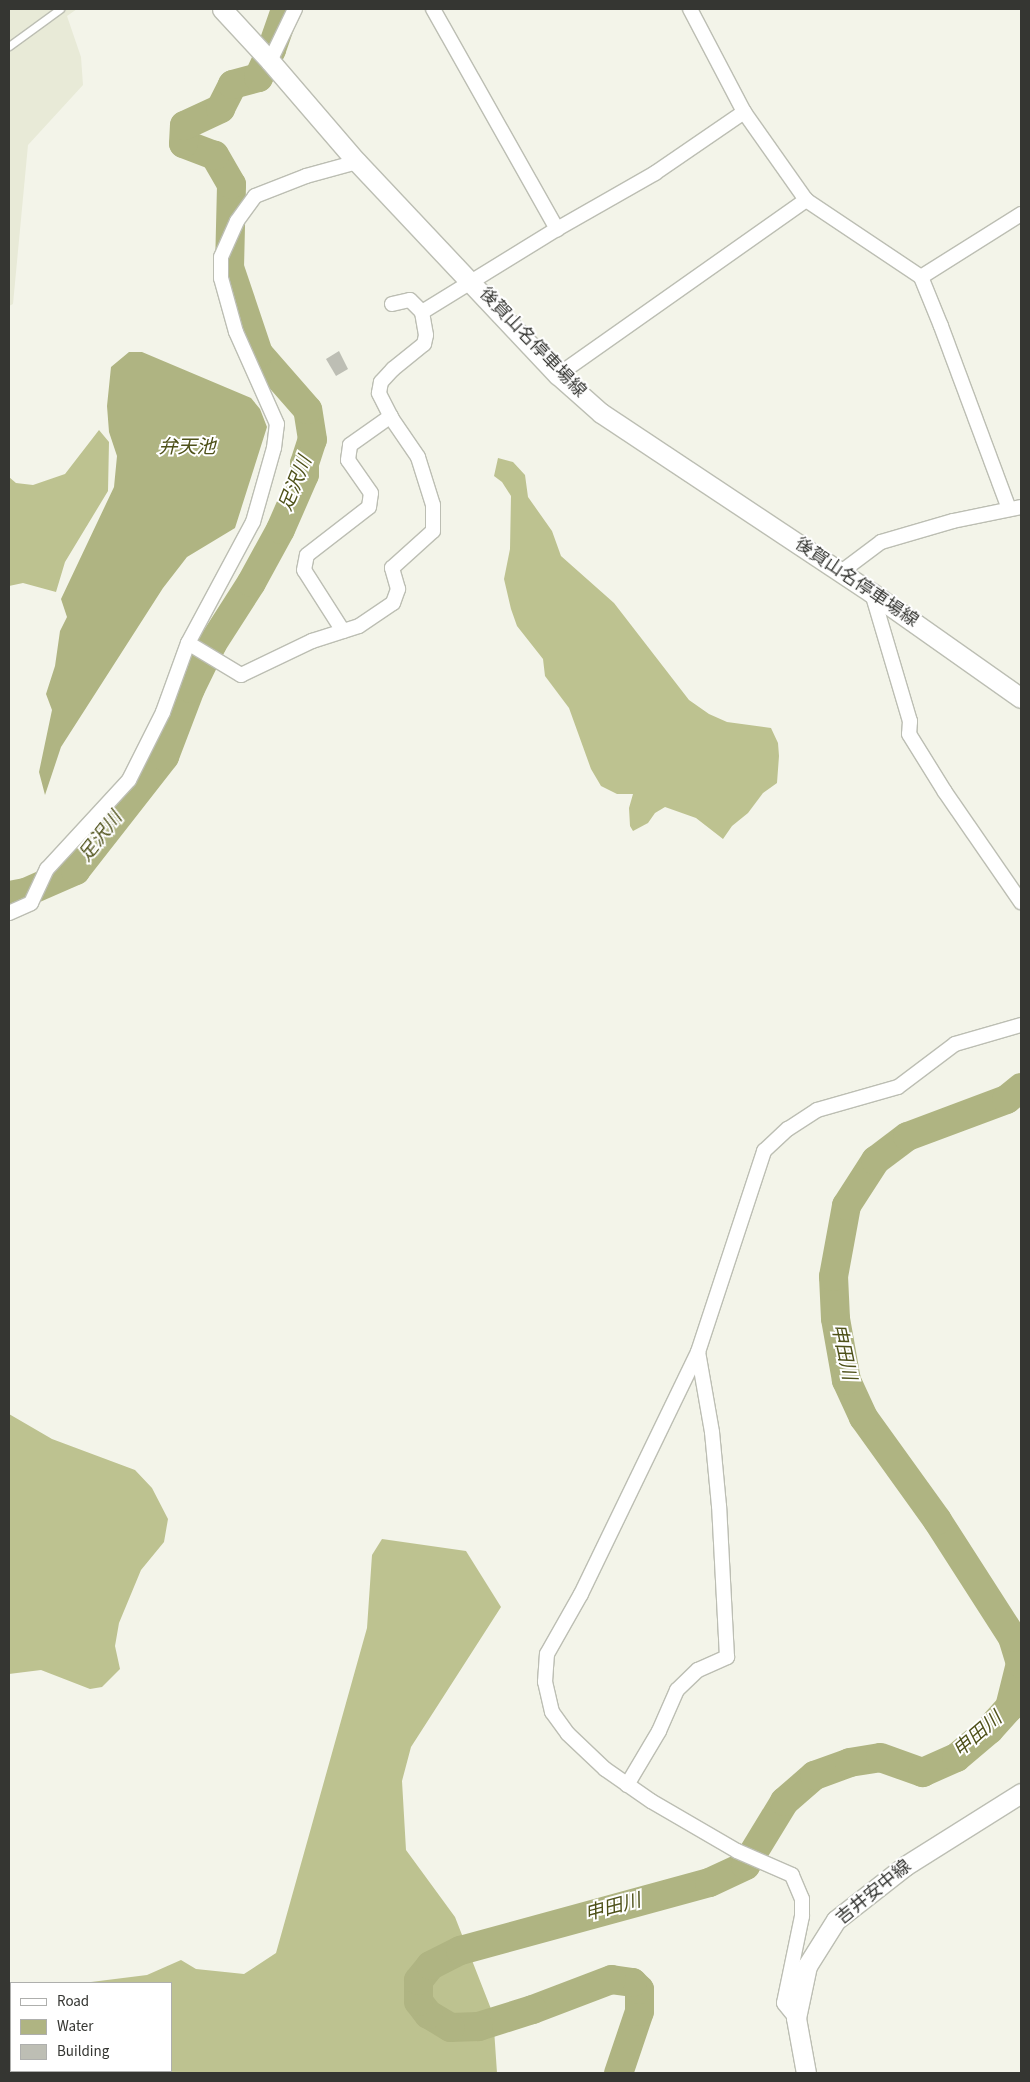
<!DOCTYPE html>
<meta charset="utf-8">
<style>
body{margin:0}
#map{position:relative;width:1030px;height:2082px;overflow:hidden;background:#f3f4e9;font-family:"Source Sans 3","Noto Sans JP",sans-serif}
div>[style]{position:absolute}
.built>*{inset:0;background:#e8ead7}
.forest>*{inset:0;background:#bdc290}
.water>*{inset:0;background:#afb482}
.river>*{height:29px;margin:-14.5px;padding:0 14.5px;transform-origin:14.5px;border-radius:14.5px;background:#afb482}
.building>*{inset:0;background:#bdbeb4}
.roads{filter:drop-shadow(1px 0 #bcbeb3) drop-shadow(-1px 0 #bcbeb3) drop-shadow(0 1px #bcbeb3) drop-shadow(0 -1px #bcbeb3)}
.lane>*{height:7px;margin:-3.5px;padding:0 3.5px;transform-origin:3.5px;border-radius:3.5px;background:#fff}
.street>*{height:14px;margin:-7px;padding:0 7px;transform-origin:7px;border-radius:7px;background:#fff}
.secondary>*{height:19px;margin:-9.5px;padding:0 9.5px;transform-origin:9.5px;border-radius:9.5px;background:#fff}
span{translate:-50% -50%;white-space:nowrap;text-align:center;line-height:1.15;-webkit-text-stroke:4px #fff;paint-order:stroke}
.street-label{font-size:18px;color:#353632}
.water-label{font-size:19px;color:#4e5119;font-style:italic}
.frame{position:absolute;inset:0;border:10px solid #353632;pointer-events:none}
.legend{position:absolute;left:10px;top:1982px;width:162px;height:90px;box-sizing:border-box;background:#fff;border:1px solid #aeafad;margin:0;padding:6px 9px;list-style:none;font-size:15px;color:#353632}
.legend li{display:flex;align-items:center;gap:10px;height:25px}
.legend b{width:25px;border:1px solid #aeafad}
</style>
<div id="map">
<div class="built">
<i style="clip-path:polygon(9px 9px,77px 9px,67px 16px,81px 57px,83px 85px,28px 145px,13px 304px,9px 306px)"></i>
</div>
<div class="forest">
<i style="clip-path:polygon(99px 430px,109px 442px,108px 491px,65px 562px,56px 592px,23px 583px,9px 586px,9px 477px,16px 483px,33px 485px,65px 474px)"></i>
<i style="clip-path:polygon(498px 458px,513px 462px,525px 475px,528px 497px,552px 531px,561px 556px,614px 603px,689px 700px,709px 714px,727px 722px,771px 728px,778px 743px,779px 756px,777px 783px,763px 793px,748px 813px,732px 826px,723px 839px,696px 818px,665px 807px,655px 813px,648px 823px,633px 831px,630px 826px,629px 808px,633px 794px,617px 794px,601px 786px,591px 769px,569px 708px,545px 676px,543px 659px,517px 626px,511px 609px,504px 579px,510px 549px,511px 496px,502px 482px,494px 476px)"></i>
<i style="clip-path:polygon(9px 1414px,52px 1439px,135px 1470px,152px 1488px,168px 1519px,164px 1542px,141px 1570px,119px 1623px,115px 1646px,120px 1669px,102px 1687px,90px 1689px,41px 1670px,9px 1674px)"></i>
<i style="clip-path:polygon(382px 1539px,466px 1551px,501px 1607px,411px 1747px,402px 1781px,406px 1850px,455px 1917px,493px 2014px,497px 2073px,128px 2073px,122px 2071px,171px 2071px,171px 1983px,83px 1983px,147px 1975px,181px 1960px,196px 1969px,244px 1974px,276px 1953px,367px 1628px,372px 1555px)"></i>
</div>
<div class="water">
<i style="clip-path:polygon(129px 352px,142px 352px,251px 398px,260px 409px,267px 427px,235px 528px,187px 557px,163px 588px,61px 747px,45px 795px,39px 772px,52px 710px,46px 694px,55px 666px,60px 631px,67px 617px,61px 599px,114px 487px,117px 456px,109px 432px,107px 406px,111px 367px)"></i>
</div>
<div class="river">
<i style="left:9px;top:895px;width:16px;rotate:-11deg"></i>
<i style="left:25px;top:892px;width:55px;rotate:-23.7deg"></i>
<i style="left:75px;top:870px;width:145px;rotate:-52deg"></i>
<i style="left:164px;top:756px;width:73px;rotate:-69.1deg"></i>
<i style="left:190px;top:688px;width:50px;rotate:-63.9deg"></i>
<i style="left:212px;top:643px;width:72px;rotate:-57.4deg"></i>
<i style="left:251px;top:582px;width:60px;rotate:-61.3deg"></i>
<i style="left:280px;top:529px;width:60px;rotate:-66.4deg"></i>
<i style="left:304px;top:474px;width:11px;rotate:-90deg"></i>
<i style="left:304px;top:463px;width:25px;rotate:-72deg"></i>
<i style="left:312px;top:439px;width:30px;rotate:-99deg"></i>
<i style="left:307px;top:409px;width:74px;rotate:-131.2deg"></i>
<i style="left:258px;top:353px;width:91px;rotate:-108.6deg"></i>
<i style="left:229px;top:267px;width:83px;rotate:-88.6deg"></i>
<i style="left:231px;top:184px;width:34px;rotate:-120deg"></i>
<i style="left:214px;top:155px;width:33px;rotate:-159deg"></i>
<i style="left:183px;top:143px;width:18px;rotate:-87deg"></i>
<i style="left:184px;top:125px;width:40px;rotate:-25deg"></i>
<i style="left:220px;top:108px;width:27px;rotate:-63deg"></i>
<i style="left:232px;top:84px;width:27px;rotate:-15deg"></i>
<i style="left:258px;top:77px;width:31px;rotate:-65deg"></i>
<i style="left:271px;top:49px;width:42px;rotate:-70.7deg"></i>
<i style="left:618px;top:2073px;width:65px;rotate:-71.3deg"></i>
<i style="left:639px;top:2011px;width:22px;rotate:-90deg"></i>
<i style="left:639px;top:1989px;width:10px;rotate:-135deg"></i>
<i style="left:632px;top:1982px;width:21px;rotate:-172deg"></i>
<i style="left:611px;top:1979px;width:85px;rotate:159.2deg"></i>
<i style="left:532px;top:2009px;width:57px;rotate:162.5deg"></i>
<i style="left:478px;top:2026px;width:28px;rotate:178deg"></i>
<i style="left:450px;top:2027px;width:26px;rotate:-149deg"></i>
<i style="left:428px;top:2014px;width:16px;rotate:-128deg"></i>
<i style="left:418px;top:2001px;width:21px;rotate:-90deg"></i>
<i style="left:418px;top:1980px;width:19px;rotate:-51deg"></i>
<i style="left:430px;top:1965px;width:34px;rotate:-27deg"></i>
<i style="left:460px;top:1950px;width:258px;rotate:-15.3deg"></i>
<i style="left:709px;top:1882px;width:40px;rotate:-25deg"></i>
<i style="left:745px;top:1865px;width:75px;rotate:-58.6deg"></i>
<i style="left:784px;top:1801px;width:40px;rotate:-41deg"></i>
<i style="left:814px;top:1775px;width:37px;rotate:-20deg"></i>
<i style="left:849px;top:1762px;width:31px;rotate:-9deg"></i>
<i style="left:880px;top:1757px;width:45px;rotate:19.7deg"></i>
<i style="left:922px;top:1772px;width:37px;rotate:-24deg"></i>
<i style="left:956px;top:1757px;width:43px;rotate:-40.3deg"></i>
<i style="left:989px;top:1729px;width:30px;rotate:-48deg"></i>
<i style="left:1009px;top:1707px;width:45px;rotate:-76deg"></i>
<i style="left:1020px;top:1663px;width:27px;rotate:-107deg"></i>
<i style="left:1012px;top:1637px;width:139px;rotate:-122.7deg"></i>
<i style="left:937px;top:1520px;width:127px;rotate:-125.7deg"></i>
<i style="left:863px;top:1417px;width:41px;rotate:-114.7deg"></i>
<i style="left:846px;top:1380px;width:63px;rotate:-100.1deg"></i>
<i style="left:835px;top:1318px;width:42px;rotate:-92.7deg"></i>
<i style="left:833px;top:1276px;width:72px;rotate:-79.6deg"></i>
<i style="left:846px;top:1205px;width:54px;rotate:-57.2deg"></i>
<i style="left:875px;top:1160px;width:40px;rotate:-37deg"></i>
<i style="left:907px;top:1136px;width:106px;rotate:-20.5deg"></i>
<i style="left:1006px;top:1099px;width:19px;rotate:-39deg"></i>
</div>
<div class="building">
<i style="clip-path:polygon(339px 351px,348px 369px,336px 376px,326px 359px)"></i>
</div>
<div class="roads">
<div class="lane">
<i style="left:9px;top:46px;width:63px;rotate:-36deg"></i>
</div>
<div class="street">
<i style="left:433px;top:9px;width:253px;rotate:60.6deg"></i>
<i style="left:690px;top:9px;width:116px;rotate:62.3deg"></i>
<i style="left:744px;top:112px;width:108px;rotate:54.8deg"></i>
<i style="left:806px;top:200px;width:138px;rotate:33.8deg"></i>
<i style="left:921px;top:277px;width:53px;rotate:67.8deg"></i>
<i style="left:941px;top:326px;width:195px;rotate:69.6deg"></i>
<i style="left:270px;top:61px;width:58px;rotate:-64.3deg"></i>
<i style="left:921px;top:277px;width:118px;rotate:-32.2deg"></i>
<i style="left:392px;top:304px;width:18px;rotate:-13deg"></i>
<i style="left:410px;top:300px;width:17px;rotate:45deg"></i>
<i style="left:558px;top:375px;width:304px;rotate:-35.2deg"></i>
<i style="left:841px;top:572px;width:50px;rotate:-36.9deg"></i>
<i style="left:881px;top:542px;width:75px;rotate:-16.3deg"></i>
<i style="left:953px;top:521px;width:69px;rotate:-11.6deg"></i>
<i style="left:872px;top:593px;width:134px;rotate:73.5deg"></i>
<i style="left:910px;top:721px;width:13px;rotate:94deg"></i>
<i style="left:909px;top:734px;width:68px;rotate:58.2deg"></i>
<i style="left:945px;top:792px;width:134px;rotate:55.4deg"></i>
<i style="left:343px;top:631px;width:72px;rotate:-122.6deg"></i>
<i style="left:304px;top:570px;width:15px;rotate:-79deg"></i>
<i style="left:307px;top:555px;width:78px;rotate:-37.7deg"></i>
<i style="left:369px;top:507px;width:14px;rotate:-82deg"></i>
<i style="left:371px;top:493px;width:40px;rotate:-124.9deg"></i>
<i style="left:348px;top:460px;width:15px;rotate:-82deg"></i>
<i style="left:350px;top:445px;width:50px;rotate:-35.3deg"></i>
<i style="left:188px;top:643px;width:62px;rotate:31.1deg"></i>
<i style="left:241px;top:675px;width:79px;rotate:-25.6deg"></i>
<i style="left:312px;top:641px;width:49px;rotate:-17.7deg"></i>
<i style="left:359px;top:626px;width:41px;rotate:-34.1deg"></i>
<i style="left:393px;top:603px;width:15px;rotate:-70deg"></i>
<i style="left:398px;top:589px;width:22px;rotate:-106deg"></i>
<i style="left:392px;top:568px;width:55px;rotate:-42.1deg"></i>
<i style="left:433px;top:531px;width:26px;rotate:-90deg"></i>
<i style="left:433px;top:505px;width:50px;rotate:-107.4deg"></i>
<i style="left:418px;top:457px;width:46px;rotate:-124.4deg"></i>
<i style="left:392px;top:419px;width:29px;rotate:-117deg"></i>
<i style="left:379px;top:393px;width:11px;rotate:-80deg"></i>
<i style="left:381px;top:382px;width:18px;rotate:-47deg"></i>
<i style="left:393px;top:369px;width:40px;rotate:-39deg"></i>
<i style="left:424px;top:344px;width:9px;rotate:-77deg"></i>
<i style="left:426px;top:335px;width:23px;rotate:-100deg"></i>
<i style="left:422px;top:312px;width:158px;rotate:-31.6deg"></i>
<i style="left:557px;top:229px;width:113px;rotate:-29.7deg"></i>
<i style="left:655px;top:173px;width:108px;rotate:-34.4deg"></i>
<i style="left:9px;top:913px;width:24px;rotate:-24deg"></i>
<i style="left:31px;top:903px;width:38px;rotate:-65deg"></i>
<i style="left:47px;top:869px;width:121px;rotate:-47.3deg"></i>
<i style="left:129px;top:780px;width:76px;rotate:-63.4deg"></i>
<i style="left:163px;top:712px;width:73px;rotate:-70.1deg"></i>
<i style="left:188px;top:643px;width:137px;rotate:-61.8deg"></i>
<i style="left:253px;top:522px;width:77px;rotate:-74.2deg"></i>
<i style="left:274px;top:448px;width:24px;rotate:-83deg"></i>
<i style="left:277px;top:424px;width:101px;rotate:-114deg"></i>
<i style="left:236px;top:332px;width:56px;rotate:-105.5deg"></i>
<i style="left:221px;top:278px;width:21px;rotate:-90deg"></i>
<i style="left:221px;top:257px;width:39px;rotate:-66deg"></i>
<i style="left:237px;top:221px;width:31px;rotate:-54deg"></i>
<i style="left:255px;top:196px;width:55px;rotate:-21.4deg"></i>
<i style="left:306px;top:176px;width:53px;rotate:-15.4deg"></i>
<i style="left:627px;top:1785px;width:63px;rotate:-59.3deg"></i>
<i style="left:659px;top:1731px;width:45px;rotate:-66.3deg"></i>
<i style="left:677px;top:1690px;width:29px;rotate:-44deg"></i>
<i style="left:698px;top:1670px;width:32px;rotate:-24deg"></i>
<i style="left:727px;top:1657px;width:151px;rotate:-93deg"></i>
<i style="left:719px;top:1506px;width:74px;rotate:-95.4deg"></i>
<i style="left:712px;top:1432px;width:81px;rotate:-99.9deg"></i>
<i style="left:796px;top:2018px;width:19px;rotate:-129deg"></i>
<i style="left:784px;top:2003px;width:89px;rotate:-78.3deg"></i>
<i style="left:802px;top:1916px;width:17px;rotate:-90deg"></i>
<i style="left:802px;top:1899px;width:26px;rotate:-113deg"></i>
<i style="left:792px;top:1875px;width:60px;rotate:-156.4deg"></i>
<i style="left:737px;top:1851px;width:99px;rotate:-149.8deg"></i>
<i style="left:651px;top:1801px;width:56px;rotate:-145.2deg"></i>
<i style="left:605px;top:1769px;width:51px;rotate:-136.6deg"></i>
<i style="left:568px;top:1734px;width:27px;rotate:-126deg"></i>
<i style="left:552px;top:1712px;width:31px;rotate:-103deg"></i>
<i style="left:545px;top:1682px;width:28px;rotate:-86deg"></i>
<i style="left:547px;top:1654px;width:69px;rotate:-60.5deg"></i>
<i style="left:581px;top:1594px;width:269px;rotate:-64.2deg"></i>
<i style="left:698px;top:1352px;width:212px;rotate:-71.8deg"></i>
<i style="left:764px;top:1151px;width:33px;rotate:-43deg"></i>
<i style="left:788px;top:1129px;width:35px;rotate:-33deg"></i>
<i style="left:817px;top:1110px;width:84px;rotate:-15.9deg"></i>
<i style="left:898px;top:1087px;width:71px;rotate:-37deg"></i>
<i style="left:955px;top:1044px;width:69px;rotate:-16.1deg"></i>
</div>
<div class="secondary">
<i style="left:222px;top:9px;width:71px;rotate:47.3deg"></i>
<i style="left:270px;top:61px;width:133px;rotate:49.3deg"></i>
<i style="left:357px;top:162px;width:293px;rotate:46.7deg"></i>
<i style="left:558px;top:375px;width:57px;rotate:41.5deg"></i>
<i style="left:601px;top:413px;width:325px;rotate:33.6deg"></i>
<i style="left:872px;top:593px;width:182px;rotate:35.2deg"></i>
<i style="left:806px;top:2073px;width:56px;rotate:-100.3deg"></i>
<i style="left:796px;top:2018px;width:53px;rotate:-78.1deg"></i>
<i style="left:807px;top:1966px;width:54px;rotate:-57.8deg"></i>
<i style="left:836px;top:1920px;width:88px;rotate:-38deg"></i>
<i style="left:905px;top:1866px;width:137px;rotate:-32.2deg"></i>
</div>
</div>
<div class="street-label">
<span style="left:532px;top:343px;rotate:46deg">後賀山名停車場線</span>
<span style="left:856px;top:583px;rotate:34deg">後賀山名停車場線</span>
<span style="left:874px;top:1893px;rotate:-39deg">吉井安中線</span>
</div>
<div class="water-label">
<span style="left:187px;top:448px">弁天池</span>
<span style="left:296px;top:484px;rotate:-68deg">足沢川</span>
<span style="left:101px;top:837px;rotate:-52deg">足沢川</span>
<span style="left:843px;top:1352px;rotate:78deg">申田川</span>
<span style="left:978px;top:1735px;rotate:-41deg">申田川</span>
<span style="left:613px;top:1908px;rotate:-15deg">申田川</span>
</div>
<div class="frame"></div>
<ul class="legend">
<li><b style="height:6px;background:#fff"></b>Road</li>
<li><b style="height:14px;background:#afb482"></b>Water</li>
<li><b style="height:14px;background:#bdbeb4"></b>Building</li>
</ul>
</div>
